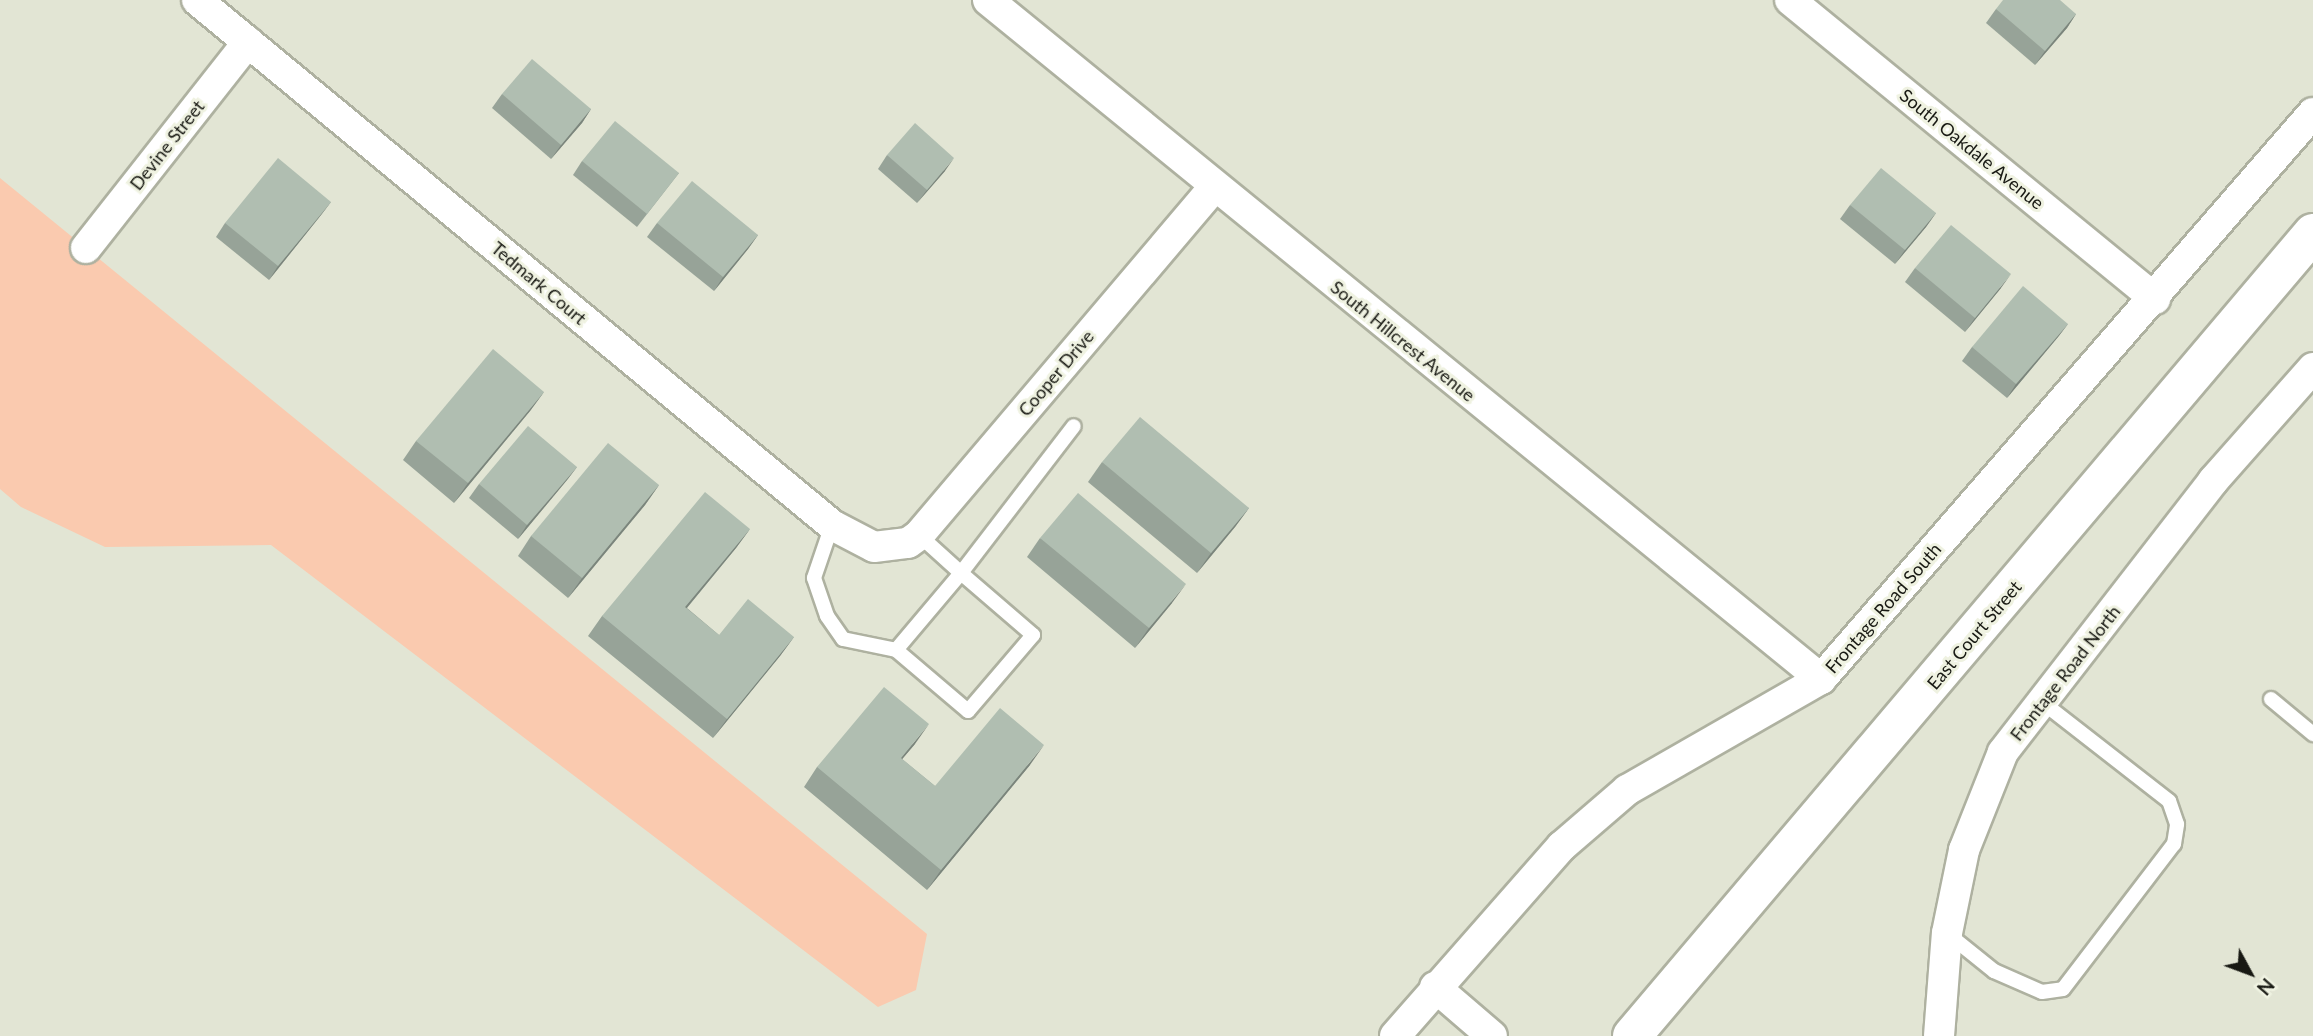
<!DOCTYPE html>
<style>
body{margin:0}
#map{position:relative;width:2313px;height:1036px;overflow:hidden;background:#e2e5d4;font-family:Lato,sans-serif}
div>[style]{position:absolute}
.green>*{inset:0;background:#facaaf}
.roads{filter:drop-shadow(2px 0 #aeb1a0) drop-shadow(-2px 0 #aeb1a0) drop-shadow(0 2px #aeb1a0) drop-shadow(0 -2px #aeb1a0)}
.service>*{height:14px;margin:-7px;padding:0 7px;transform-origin:7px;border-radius:7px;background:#fff}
.minor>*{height:30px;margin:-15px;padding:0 15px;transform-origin:15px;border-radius:15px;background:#fff}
.trunk>*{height:38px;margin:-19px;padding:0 19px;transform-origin:19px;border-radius:19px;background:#fff}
.wall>*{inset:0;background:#97a398}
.shaded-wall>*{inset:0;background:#7b857c}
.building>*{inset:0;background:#b0beb1}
span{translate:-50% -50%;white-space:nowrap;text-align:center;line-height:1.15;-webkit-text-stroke:6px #eff2e1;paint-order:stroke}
.street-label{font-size:18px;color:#181913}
.north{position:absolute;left:2215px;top:938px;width:70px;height:70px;-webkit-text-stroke:5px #eff2e1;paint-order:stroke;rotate:131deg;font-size:19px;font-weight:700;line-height:28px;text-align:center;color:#181913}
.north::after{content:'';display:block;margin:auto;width:24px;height:32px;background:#181913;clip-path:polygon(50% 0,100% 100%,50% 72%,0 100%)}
</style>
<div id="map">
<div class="green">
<i style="clip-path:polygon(0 178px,927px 934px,916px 990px,878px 1007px,271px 545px,105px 547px,21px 507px,0 489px)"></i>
</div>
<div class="roads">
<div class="service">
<i style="left:832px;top:525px;width:56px;rotate:108.8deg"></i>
<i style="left:814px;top:578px;width:40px;rotate:71.1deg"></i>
<i style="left:827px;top:616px;width:28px;rotate:55deg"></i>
<i style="left:843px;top:639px;width:54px;rotate:11.7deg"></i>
<i style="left:919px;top:535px;width:57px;rotate:42.1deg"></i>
<i style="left:961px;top:573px;width:95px;rotate:40.7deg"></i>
<i style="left:1033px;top:635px;width:100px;rotate:130.5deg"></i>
<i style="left:968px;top:711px;width:94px;rotate:-139.7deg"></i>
<i style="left:896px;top:650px;width:101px;rotate:-49.8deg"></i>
<i style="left:961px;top:573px;width:185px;rotate:-52.5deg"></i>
<i style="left:2271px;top:699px;width:55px;rotate:39.8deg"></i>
<i style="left:1948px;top:934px;width:59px;rotate:38.8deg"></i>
<i style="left:1994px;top:971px;width:52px;rotate:23.6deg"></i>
<i style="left:2042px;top:992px;width:21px;rotate:-8deg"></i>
<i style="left:2063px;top:989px;width:183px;rotate:-52.6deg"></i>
<i style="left:2174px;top:844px;width:20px;rotate:-81deg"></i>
<i style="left:2177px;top:824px;width:24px;rotate:-109deg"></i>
<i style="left:2169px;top:801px;width:161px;rotate:-142.1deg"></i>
</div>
<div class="minor">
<i style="left:197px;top:0;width:824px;rotate:39.58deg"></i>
<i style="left:832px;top:525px;width:47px;rotate:27.6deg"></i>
<i style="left:874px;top:547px;width:34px;rotate:-7deg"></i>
<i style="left:908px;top:543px;width:14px;rotate:-36deg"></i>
<i style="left:919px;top:535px;width:456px;rotate:-49.7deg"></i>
<i style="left:988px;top:0;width:1075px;rotate:39.18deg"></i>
<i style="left:1790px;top:0;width:472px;rotate:39.3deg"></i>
<i style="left:86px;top:248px;width:262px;rotate:-51.8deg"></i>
<i style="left:1435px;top:987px;width:75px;rotate:40.7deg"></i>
<i style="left:1395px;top:1036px;width:253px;rotate:-48.7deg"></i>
<i style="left:1562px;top:846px;width:86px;rotate:-40.7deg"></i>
<i style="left:1627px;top:790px;width:224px;rotate:-29.8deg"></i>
<i style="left:1821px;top:679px;width:750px;rotate:-49deg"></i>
<i style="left:1939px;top:1036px;width:103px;rotate:-85.6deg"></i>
<i style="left:1947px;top:933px;width:85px;rotate:-78.4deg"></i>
<i style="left:1964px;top:850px;width:105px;rotate:-68.3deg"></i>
<i style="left:2003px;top:752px;width:343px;rotate:-52.2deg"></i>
<i style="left:2213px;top:481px;width:151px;rotate:-48.5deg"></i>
</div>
<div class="trunk">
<i style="left:1632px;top:1036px;width:1053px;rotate:-49.7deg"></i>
</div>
</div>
<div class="wall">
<i style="clip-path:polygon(1996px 9px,2076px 14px,2067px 28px,2035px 65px,1986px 23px)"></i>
<i style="clip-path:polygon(502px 94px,591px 109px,582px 123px,551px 159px,492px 108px)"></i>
<i style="clip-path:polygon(887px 155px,945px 171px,917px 203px,878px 169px)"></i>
<i style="clip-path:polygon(582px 161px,679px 173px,637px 227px,573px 175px)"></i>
<i style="clip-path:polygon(331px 202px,321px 215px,269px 280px,216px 237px,225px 223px)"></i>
<i style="clip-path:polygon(1850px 205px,1936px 213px,1926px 227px,1895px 264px,1840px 219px)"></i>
<i style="clip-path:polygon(657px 223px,758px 235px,748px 249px,714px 291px,647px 237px)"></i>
<i style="clip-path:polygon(1915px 268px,2001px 288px,1965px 332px,1905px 282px)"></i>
<i style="clip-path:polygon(2068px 324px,2058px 337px,2007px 398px,1962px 361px,1972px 347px)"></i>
<i style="clip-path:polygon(544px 392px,530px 411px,454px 503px,403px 460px,416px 441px)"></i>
<i style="clip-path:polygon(1102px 462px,1249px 508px,1235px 527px,1197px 573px,1088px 482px)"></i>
<i style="clip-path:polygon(577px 467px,567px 480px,518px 539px,469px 498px,479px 484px)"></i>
<i style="clip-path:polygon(659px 485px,645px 505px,568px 598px,518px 556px,531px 536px)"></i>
<i style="clip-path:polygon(750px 529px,736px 548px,687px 608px,719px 635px,794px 637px,780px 656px,713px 738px,588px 636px,602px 616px)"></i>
<i style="clip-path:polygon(1040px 538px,1172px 603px,1135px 648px,1027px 557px)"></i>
<i style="clip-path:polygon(915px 744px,902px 759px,935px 786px,1030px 765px,927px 890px,804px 787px,817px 767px)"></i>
</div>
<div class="shaded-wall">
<i style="clip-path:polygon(2076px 14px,2067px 28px,2035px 65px,2045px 51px)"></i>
<i style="clip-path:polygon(591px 109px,582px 123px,551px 159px,561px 145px)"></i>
<i style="clip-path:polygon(954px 158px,945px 171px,917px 203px,927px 190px)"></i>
<i style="clip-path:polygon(331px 202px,321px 215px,269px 280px,278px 266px)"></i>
<i style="clip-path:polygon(1936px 213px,1926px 227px,1895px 264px,1905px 250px)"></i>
<i style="clip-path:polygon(758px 235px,748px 249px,714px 291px,723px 277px)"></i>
<i style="clip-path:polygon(2011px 274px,2001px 288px,1965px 332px,1975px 318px)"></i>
<i style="clip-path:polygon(2068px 324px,2058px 337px,2007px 398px,2016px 384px)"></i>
<i style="clip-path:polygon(544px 392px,530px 411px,454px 503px,468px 483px)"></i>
<i style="clip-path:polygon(577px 467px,567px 480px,518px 539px,527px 525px)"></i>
<i style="clip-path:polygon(659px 485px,645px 505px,568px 598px,582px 578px)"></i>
<i style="clip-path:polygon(1249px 508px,1235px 527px,1197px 573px,1211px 553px)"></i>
<i style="clip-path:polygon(750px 529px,736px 548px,671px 627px,685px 607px)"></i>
<i style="clip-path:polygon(1186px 584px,1172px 603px,1135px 648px,1149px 628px)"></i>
<i style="clip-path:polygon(794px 637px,780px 656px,713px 738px,727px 719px)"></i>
<i style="clip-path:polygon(929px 724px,915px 744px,887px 777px,901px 758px)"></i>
<i style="clip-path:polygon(1044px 745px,1030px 765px,927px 890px,941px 870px)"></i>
</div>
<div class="building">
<i style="clip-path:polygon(2003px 0,2060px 0,2076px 14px,2045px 51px,1996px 9px)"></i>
<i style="clip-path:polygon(532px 59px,591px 109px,561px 145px,502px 94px)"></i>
<i style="clip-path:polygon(615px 121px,679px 173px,647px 214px,582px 161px)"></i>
<i style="clip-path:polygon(915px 123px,954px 158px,927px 190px,887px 155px)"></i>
<i style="clip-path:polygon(278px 158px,331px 202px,278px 266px,225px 223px)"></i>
<i style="clip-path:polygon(1881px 168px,1936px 213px,1905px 250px,1850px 205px)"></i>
<i style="clip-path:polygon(692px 181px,758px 235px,723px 277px,657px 223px)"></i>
<i style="clip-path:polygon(1951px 225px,2011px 274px,1975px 318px,1915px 268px)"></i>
<i style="clip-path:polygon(2023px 286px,2068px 324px,2016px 384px,1972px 347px)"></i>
<i style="clip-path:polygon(493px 349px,544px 392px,468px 483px,416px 441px)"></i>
<i style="clip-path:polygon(1140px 417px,1249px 508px,1211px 553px,1102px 462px)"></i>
<i style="clip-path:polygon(528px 426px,577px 467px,527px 525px,479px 484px)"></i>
<i style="clip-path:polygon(608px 443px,659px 485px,582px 578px,531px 536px)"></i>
<i style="clip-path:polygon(705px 492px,750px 529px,685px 607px,719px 635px,748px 599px,794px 637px,727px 719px,602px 616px)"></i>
<i style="clip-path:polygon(1078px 493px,1186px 584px,1149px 628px,1040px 538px)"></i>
<i style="clip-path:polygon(884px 687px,929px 724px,901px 758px,935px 786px,1000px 708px,1044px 745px,941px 870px,817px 767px)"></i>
</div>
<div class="street-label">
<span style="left:167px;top:145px;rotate:-52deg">Devine Street</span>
<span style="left:1972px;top:149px;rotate:39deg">South Oakdale Avenue</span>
<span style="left:539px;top:283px;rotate:40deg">Tedmark Court</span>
<span style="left:1403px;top:341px;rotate:39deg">South Hillcrest Avenue</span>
<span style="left:1056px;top:373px;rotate:-50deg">Cooper Drive</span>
<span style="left:1883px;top:608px;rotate:-49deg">Frontage Road South</span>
<span style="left:1974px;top:635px;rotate:-50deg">East Court Street</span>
<span style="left:2065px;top:673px;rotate:-52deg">Frontage Road North</span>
</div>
<div class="north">N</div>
</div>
